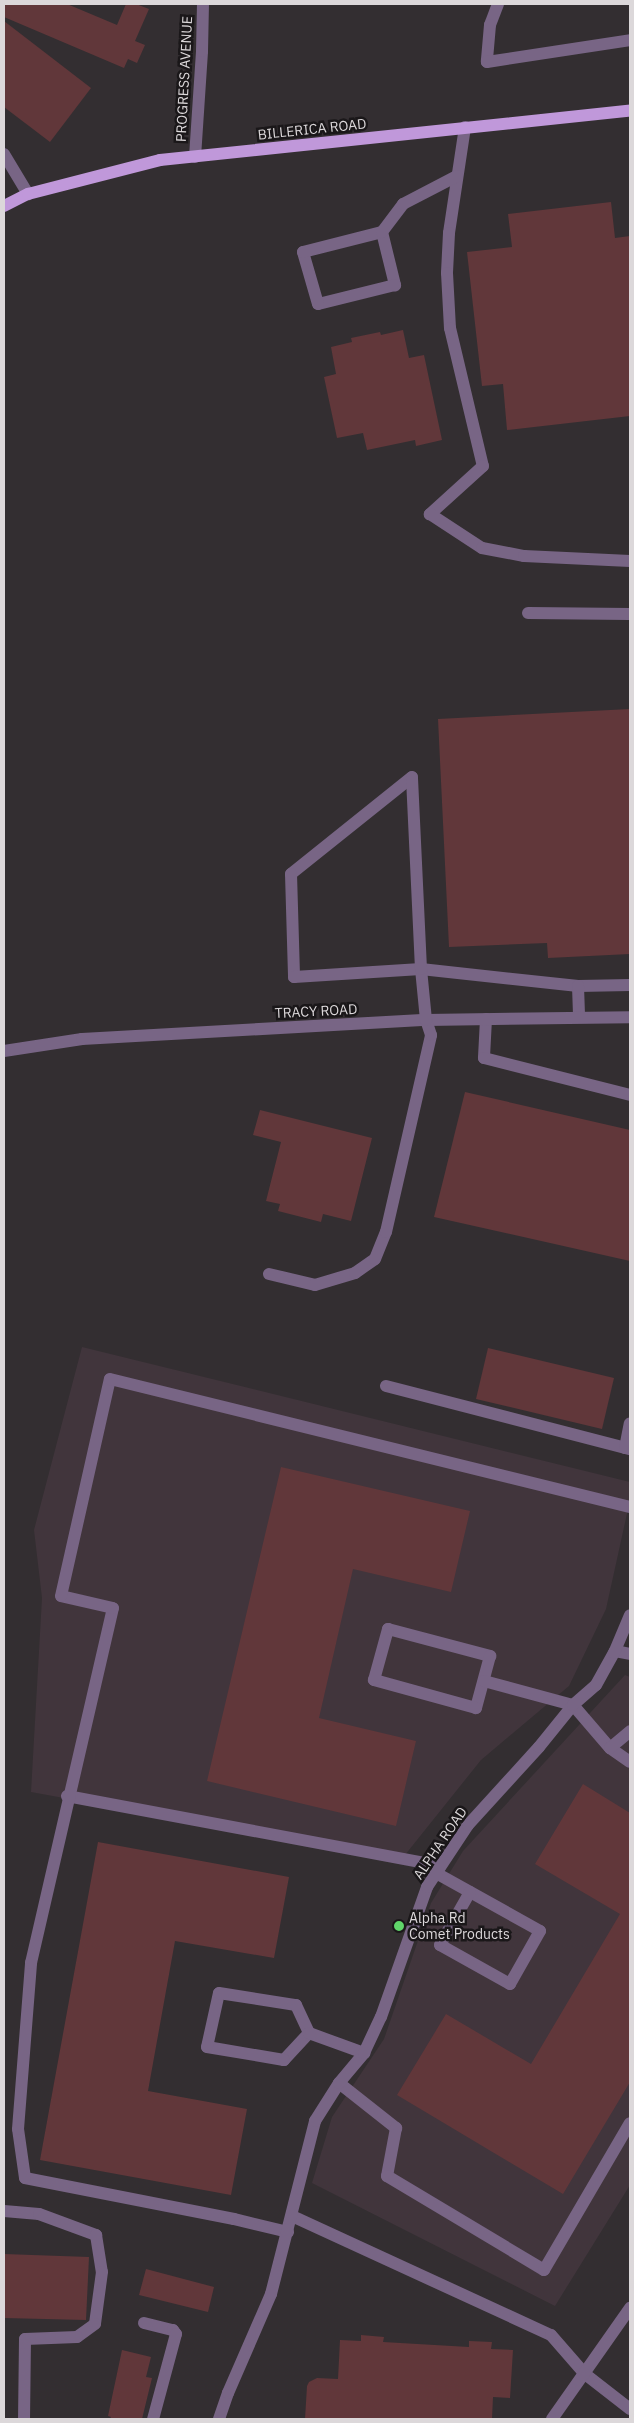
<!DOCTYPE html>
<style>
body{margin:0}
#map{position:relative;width:634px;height:2423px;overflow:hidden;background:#332e31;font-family:"IBM Plex Sans",sans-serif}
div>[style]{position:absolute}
.built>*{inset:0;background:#41353c}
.building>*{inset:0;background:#61373a}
.minor>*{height:12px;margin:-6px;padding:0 6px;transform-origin:6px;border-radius:6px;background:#786585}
.major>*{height:12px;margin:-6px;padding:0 6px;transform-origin:6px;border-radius:6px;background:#c098da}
.dots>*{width:14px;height:14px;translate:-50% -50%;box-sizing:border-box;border:2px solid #1a1719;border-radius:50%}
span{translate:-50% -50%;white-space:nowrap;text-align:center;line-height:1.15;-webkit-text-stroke:5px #1a1719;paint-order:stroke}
.street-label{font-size:14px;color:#dcd8da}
.poi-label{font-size:14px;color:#dcd8da}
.left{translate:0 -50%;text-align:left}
.frame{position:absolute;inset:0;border:5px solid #dcd8da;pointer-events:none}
</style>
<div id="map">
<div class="built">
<i style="clip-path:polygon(82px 1347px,630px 1482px,630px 1500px,606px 1609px,569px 1686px,481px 1760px,401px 1860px,31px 1792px,42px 1598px,34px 1530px)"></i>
<i style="clip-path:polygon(625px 1675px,630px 1677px,630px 2185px,555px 2306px,312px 2183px,332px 2117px,384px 2039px,431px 1903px,463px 1851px)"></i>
</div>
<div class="building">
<i style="clip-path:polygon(4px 4px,67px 4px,117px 25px,126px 4px,136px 4px,149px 9px,135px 41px,145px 45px,137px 63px,128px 59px,124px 68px,4px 17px)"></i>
<i style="clip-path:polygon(4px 21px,91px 88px,50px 142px,4px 107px)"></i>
<i style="clip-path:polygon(611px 202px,615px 238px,630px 236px,630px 416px,507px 430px,503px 384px,482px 386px,467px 252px,512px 247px,508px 214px)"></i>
<i style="clip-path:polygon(403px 330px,409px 358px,424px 355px,442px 440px,416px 446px,415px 440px,367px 450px,363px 433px,337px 438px,324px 377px,336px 374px,331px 347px,352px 342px,351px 338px,380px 332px,381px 335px)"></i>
<i style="clip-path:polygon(630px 709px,630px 954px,548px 958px,547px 943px,449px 947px,438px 719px)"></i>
<i style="clip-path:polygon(465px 1092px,630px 1130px,630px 1261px,434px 1217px)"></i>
<i style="clip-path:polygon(260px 1110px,372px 1138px,351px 1221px,323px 1214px,321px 1222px,278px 1211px,280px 1204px,266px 1201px,281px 1142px,253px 1135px)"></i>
<i style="clip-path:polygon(488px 1348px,614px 1378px,602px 1429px,476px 1399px)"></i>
<i style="clip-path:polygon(281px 1467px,470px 1511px,451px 1592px,353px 1569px,319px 1718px,416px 1741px,396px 1826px,207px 1781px)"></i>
<i style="clip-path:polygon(583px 1784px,630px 1813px,630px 2082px,563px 2194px,397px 2095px,446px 2014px,531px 2064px,620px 1914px,535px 1864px)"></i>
<i style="clip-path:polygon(98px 1842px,289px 1877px,274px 1958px,175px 1941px,148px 2091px,247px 2109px,231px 2195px,40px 2160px)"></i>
<i style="clip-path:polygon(4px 2254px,89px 2257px,86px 2320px,4px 2318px)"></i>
<i style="clip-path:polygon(146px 2269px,214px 2287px,208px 2312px,139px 2295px)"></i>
<i style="clip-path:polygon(361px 2335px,384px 2337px,383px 2342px,469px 2347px,469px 2341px,492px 2342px,491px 2349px,513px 2350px,510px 2398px,493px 2397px,492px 2419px,305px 2419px,307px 2386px,309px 2382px,317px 2378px,338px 2379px,340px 2340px,361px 2341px)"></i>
<i style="clip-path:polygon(122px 2350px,151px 2357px,146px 2377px,152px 2378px,142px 2419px,110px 2419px,111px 2417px,108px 2416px)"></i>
</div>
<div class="minor">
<i style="left:498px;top:4px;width:22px;rotate:111deg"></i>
<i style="left:490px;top:25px;width:37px;rotate:95deg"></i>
<i style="left:487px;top:62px;width:145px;rotate:-8.7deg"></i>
<i style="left:465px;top:127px;width:107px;rotate:98.6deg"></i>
<i style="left:449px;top:233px;width:40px;rotate:92.9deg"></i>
<i style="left:447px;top:273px;width:55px;rotate:86.9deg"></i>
<i style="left:450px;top:328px;width:142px;rotate:76.6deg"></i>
<i style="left:483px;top:466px;width:72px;rotate:137.8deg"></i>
<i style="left:430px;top:514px;width:62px;rotate:33.2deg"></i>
<i style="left:482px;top:548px;width:43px;rotate:10.8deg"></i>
<i style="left:524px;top:556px;width:106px;rotate:2.7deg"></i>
<i style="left:4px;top:154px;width:47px;rotate:59deg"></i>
<i style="left:195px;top:157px;width:106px;rotate:-86.2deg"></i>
<i style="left:202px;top:51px;width:47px;rotate:-88.8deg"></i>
<i style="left:382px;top:232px;width:55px;rotate:76.2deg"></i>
<i style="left:395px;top:285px;width:79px;rotate:166.1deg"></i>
<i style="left:318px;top:304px;width:54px;rotate:-106.1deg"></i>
<i style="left:303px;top:252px;width:81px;rotate:-14.2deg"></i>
<i style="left:382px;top:232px;width:35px;rotate:-53deg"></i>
<i style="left:403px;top:204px;width:61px;rotate:-27.4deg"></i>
<i style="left:528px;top:613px;width:102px;rotate:0.6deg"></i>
<i style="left:412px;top:777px;width:155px;rotate:141.3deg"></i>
<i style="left:291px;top:874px;width:103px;rotate:88.3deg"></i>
<i style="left:294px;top:977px;width:127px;rotate:-3.6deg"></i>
<i style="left:421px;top:969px;width:158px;rotate:6.2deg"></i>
<i style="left:578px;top:986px;width:52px;rotate:-1.1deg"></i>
<i style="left:578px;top:986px;width:31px;rotate:88deg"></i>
<i style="left:486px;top:1019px;width:39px;rotate:93deg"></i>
<i style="left:484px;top:1058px;width:151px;rotate:14.2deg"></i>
<i style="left:4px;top:1051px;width:79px;rotate:-8.7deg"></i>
<i style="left:82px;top:1039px;width:345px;rotate:-3.2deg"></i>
<i style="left:426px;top:1020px;width:204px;rotate:-0.8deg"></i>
<i style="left:269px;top:1274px;width:47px;rotate:13.4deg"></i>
<i style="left:315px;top:1285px;width:42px;rotate:-16.7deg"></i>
<i style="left:355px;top:1273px;width:24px;rotate:-35deg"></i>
<i style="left:375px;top:1259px;width:29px;rotate:-68deg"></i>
<i style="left:386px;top:1232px;width:202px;rotate:-77.1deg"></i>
<i style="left:431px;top:1035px;width:16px;rotate:-108deg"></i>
<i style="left:426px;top:1020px;width:51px;rotate:-95.6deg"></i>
<i style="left:421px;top:969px;width:192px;rotate:-92.7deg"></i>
<i style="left:386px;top:1386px;width:252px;rotate:14.5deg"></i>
<i style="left:625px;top:1448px;width:25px;rotate:-79deg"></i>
<i style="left:388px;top:1629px;width:106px;rotate:14.8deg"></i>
<i style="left:490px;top:1656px;width:54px;rotate:105.1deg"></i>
<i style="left:476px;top:1708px;width:106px;rotate:-164.6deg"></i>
<i style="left:374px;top:1680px;width:53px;rotate:-74.6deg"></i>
<i style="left:615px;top:1651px;width:15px;rotate:11deg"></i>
<i style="left:484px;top:1681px;width:92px;rotate:15.1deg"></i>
<i style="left:573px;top:1705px;width:57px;rotate:49.3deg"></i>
<i style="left:610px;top:1748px;width:24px;rotate:35deg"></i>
<i style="left:610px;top:1748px;width:26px;rotate:-40deg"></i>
<i style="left:67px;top:1796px;width:380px;rotate:10.6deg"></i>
<i style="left:436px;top:1873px;width:119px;rotate:29.1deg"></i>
<i style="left:540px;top:1931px;width:61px;rotate:119.5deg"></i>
<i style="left:510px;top:1984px;width:80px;rotate:-150.9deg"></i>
<i style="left:440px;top:1945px;width:61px;rotate:-60.5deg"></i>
<i style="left:309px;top:2033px;width:37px;rotate:133deg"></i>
<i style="left:284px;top:2060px;width:78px;rotate:-170.4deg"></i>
<i style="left:207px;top:2047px;width:55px;rotate:-77.5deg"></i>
<i style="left:219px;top:1993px;width:78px;rotate:8.9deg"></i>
<i style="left:296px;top:2005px;width:31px;rotate:65deg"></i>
<i style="left:309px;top:2033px;width:59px;rotate:20deg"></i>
<i style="left:339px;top:2083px;width:73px;rotate:38.3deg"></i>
<i style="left:396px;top:2128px;width:49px;rotate:100.6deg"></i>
<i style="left:387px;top:2176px;width:183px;rotate:30.9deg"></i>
<i style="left:544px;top:2270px;width:170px;rotate:-59.7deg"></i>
<i style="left:4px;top:2211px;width:35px;rotate:5deg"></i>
<i style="left:39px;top:2214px;width:61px;rotate:20.2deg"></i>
<i style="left:96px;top:2235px;width:37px;rotate:81deg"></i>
<i style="left:102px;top:2272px;width:52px;rotate:97.7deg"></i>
<i style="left:95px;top:2324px;width:22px;rotate:144deg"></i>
<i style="left:77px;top:2337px;width:52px;rotate:177.8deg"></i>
<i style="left:25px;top:2339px;width:80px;rotate:90.7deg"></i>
<i style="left:292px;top:2216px;width:285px;rotate:24.7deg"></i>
<i style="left:551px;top:2335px;width:52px;rotate:48.9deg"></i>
<i style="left:585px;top:2374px;width:57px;rotate:37.9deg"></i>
<i style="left:288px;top:2232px;width:56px;rotate:-166.5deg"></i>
<i style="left:234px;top:2219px;width:213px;rotate:-168.9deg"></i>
<i style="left:25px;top:2178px;width:49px;rotate:-98.1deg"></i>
<i style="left:18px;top:2129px;width:167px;rotate:-85.5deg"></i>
<i style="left:31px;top:1963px;width:364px;rotate:-77deg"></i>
<i style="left:113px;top:1608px;width:53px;rotate:-167deg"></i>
<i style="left:61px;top:1596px;width:222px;rotate:-77.3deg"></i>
<i style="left:110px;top:1379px;width:536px;rotate:13.83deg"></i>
<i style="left:144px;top:2323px;width:30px;rotate:14deg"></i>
<i style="left:173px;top:2330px;width:5px;rotate:53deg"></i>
<i style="left:176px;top:2334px;width:88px;rotate:105.1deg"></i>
<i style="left:219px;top:2419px;width:28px;rotate:-71deg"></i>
<i style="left:228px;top:2393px;width:108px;rotate:-66.5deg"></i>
<i style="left:271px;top:2294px;width:179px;rotate:-75.7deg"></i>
<i style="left:315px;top:2121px;width:45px;rotate:-57.7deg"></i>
<i style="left:339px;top:2083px;width:39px;rotate:-50deg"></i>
<i style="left:364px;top:2053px;width:40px;rotate:-65deg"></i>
<i style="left:381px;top:2017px;width:138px;rotate:-70.5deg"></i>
<i style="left:427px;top:1887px;width:74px;rotate:-56.5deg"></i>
<i style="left:468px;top:1825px;width:105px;rotate:-47.7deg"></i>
<i style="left:539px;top:1747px;width:54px;rotate:-51deg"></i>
<i style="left:573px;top:1705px;width:30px;rotate:-41deg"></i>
<i style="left:596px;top:1685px;width:37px;rotate:-61deg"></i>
<i style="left:614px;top:1653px;width:41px;rotate:-67.2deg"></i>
<i style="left:552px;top:2419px;width:136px;rotate:-54.9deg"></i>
</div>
<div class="major">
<i style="left:4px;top:206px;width:27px;rotate:-27deg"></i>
<i style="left:28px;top:194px;width:136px;rotate:-14.4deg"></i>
<i style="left:160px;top:160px;width:473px;rotate:-6deg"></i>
</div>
<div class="dots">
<i style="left:399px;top:1926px;background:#60d56a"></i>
</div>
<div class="street-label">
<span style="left:184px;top:79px;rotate:-87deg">PROGRESS AVENUE</span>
<span style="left:312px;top:129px;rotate:-6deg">BILLERICA ROAD</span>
<span style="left:316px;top:1011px;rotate:-3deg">TRACY ROAD</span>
<span style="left:440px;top:1843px;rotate:-56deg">ALPHA ROAD</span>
</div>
<div class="poi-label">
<span class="left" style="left:409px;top:1926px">Alpha Rd<br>Comet Products</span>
</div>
<div class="frame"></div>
</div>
